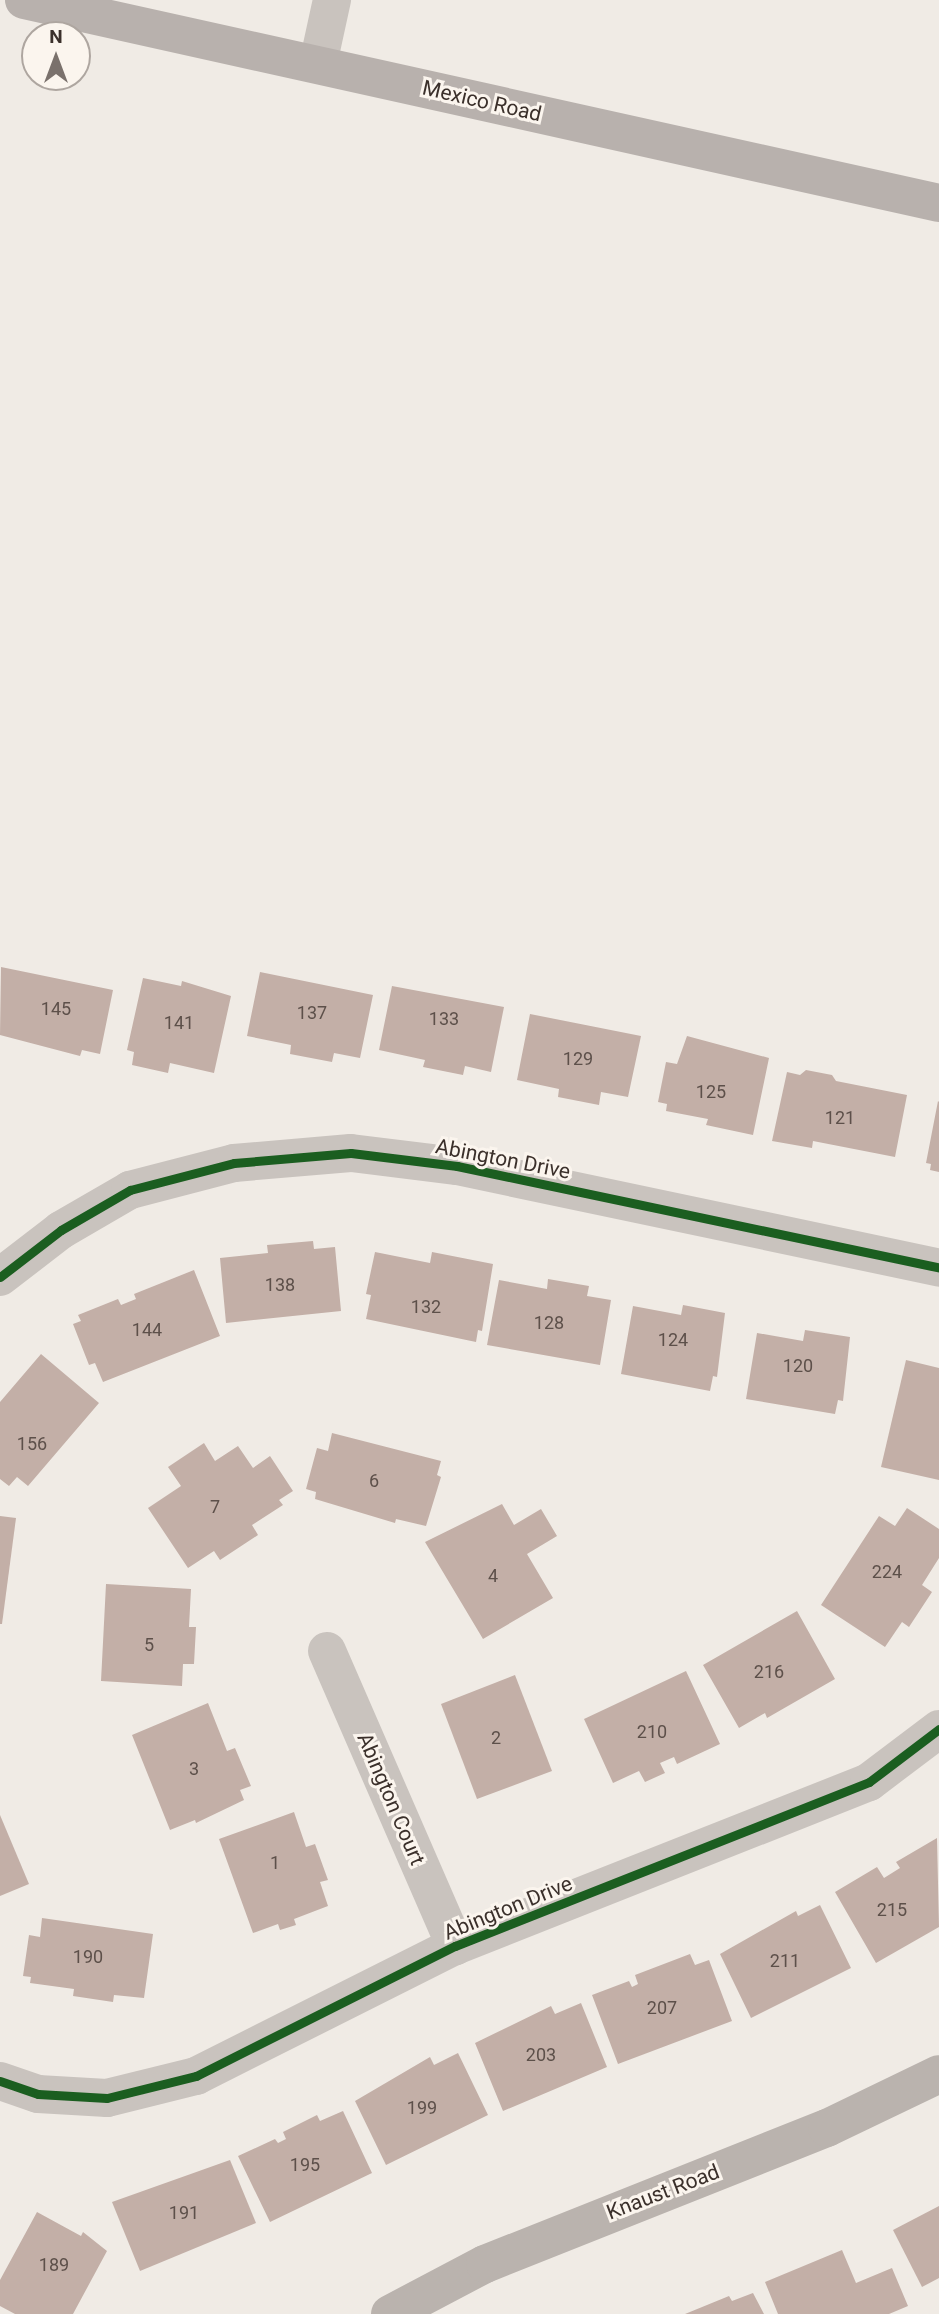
<!DOCTYPE html>
<style>
body{margin:0}
#map{position:relative;width:939px;height:2314px;overflow:hidden;background:#f0ebe5;font-family:Roboto,sans-serif}
div>[style]{position:absolute}
.building>*{inset:0;background:#c3afa7}
.minor>*{height:38px;margin:-19px;padding:0 19px;transform-origin:19px;border-radius:19px;background:#c9c3be}
.secondary>*{height:38px;margin:-19px;padding:0 19px;transform-origin:19px;border-radius:19px;background:#bab3ae}
.primary>*{height:38px;margin:-19px;padding:0 19px;transform-origin:19px;border-radius:19px;background:#b8b1ad}
.cycleway>*{height:9px;margin:-4.5px;padding:0 4.5px;transform-origin:4.5px;border-radius:4.5px;background:#1b5e20}
span{translate:-50% -50%;white-space:nowrap;text-align:center;line-height:1.15;-webkit-text-stroke:6px #fbf5ee;paint-order:stroke}
.number-label{font-size:18px;color:#5d504a}
.number-label span{-webkit-text-stroke-width:0}
.street-label{font-size:21px;color:#3b302b}
.north{position:absolute;left:21px;top:21px;width:70px;height:70px;box-sizing:border-box;background:#fbf5ee;border:2px solid #aea6a0;border-radius:50%;rotate:0deg;font-size:19px;font-weight:700;line-height:28px;text-align:center;color:#3b302b}
.north::after{content:'';display:block;margin:auto;width:24px;height:32px;background:#7a716c;clip-path:polygon(50% 0,100% 100%,50% 72%,0 100%)}
</style>
<div id="map">
<div class="building">
<i style="clip-path:polygon(1px 967px,113px 990px,100px 1054px,82px 1050px,80px 1056px,0 1035px)"></i>
<i style="clip-path:polygon(260px 972px,373px 995px,360px 1058px,334px 1053px,332px 1062px,290px 1054px,291px 1045px,247px 1036px)"></i>
<i style="clip-path:polygon(143px 978px,181px 986px,182px 981px,231px 996px,214px 1073px,170px 1063px,168px 1073px,132px 1065px,134px 1052px,127px 1050px)"></i>
<i style="clip-path:polygon(392px 986px,504px 1007px,491px 1072px,465px 1066px,463px 1075px,423px 1067px,425px 1060px,379px 1050px)"></i>
<i style="clip-path:polygon(530px 1014px,641px 1036px,628px 1097px,601px 1092px,599px 1105px,558px 1097px,559px 1089px,517px 1080px)"></i>
<i style="clip-path:polygon(687px 1036px,769px 1058px,753px 1135px,706px 1125px,708px 1119px,666px 1111px,667px 1104px,658px 1102px,666px 1062px,677px 1064px)"></i>
<i style="clip-path:polygon(806px 1070px,832px 1075px,836px 1081px,907px 1095px,895px 1157px,813px 1141px,812px 1148px,772px 1141px,787px 1072px,800px 1075px)"></i>
<i style="clip-path:polygon(938px 1101px,939px 1102px,939px 1172px,930px 1170px,931px 1164px,926px 1163px)"></i>
<i style="clip-path:polygon(313px 1241px,314px 1249px,335px 1247px,341px 1311px,226px 1323px,220px 1258px,268px 1253px,267px 1245px)"></i>
<i style="clip-path:polygon(375px 1252px,430px 1263px,432px 1252px,493px 1264px,482px 1331px,478px 1330px,476px 1342px,366px 1319px,371px 1295px,366px 1294px)"></i>
<i style="clip-path:polygon(194px 1270px,220px 1336px,103px 1382px,95px 1363px,89px 1365px,73px 1324px,81px 1321px,78px 1315px,118px 1299px,121px 1305px,136px 1299px,134px 1294px)"></i>
<i style="clip-path:polygon(548px 1279px,589px 1286px,587px 1296px,611px 1300px,600px 1365px,487px 1345px,499px 1280px,547px 1289px)"></i>
<i style="clip-path:polygon(683px 1305px,725px 1313px,717px 1377px,713px 1376px,710px 1391px,621px 1374px,633px 1306px,681px 1315px)"></i>
<i style="clip-path:polygon(805px 1330px,850px 1337px,843px 1401px,838px 1400px,835px 1414px,746px 1399px,757px 1333px,803px 1341px)"></i>
<i style="clip-path:polygon(41px 1354px,99px 1403px,28px 1486px,17px 1477px,9px 1486px,0 1479px,0 1402px)"></i>
<i style="clip-path:polygon(906px 1360px,939px 1368px,939px 1480px,881px 1467px)"></i>
<i style="clip-path:polygon(332px 1433px,441px 1461px,437px 1475px,441px 1477px,426px 1526px,396px 1519px,395px 1523px,315px 1499px,316px 1492px,306px 1489px,317px 1448px,328px 1451px)"></i>
<i style="clip-path:polygon(204px 1443px,215px 1461px,238px 1446px,253px 1468px,270px 1456px,293px 1491px,279px 1500px,283px 1505px,252px 1525px,258px 1535px,220px 1560px,214px 1551px,188px 1568px,148px 1508px,181px 1486px,168px 1467px)"></i>
<i style="clip-path:polygon(502px 1504px,514px 1525px,541px 1509px,557px 1536px,527px 1554px,553px 1598px,483px 1639px,425px 1542px)"></i>
<i style="clip-path:polygon(907px 1508px,939px 1529px,939px 1558px,922px 1585px,932px 1592px,909px 1627px,902px 1622px,885px 1647px,821px 1605px,879px 1516px,895px 1526px)"></i>
<i style="clip-path:polygon(0 1516px,16px 1518px,2px 1624px,0 1624px)"></i>
<i style="clip-path:polygon(106px 1584px,191px 1589px,189px 1627px,196px 1627px,194px 1664px,183px 1664px,182px 1686px,101px 1681px)"></i>
<i style="clip-path:polygon(797px 1611px,835px 1679px,767px 1718px,765px 1713px,739px 1728px,703px 1665px)"></i>
<i style="clip-path:polygon(686px 1671px,720px 1744px,677px 1764px,674px 1757px,660px 1763px,665px 1773px,645px 1782px,639px 1771px,613px 1783px,584px 1719px)"></i>
<i style="clip-path:polygon(515px 1675px,552px 1771px,477px 1799px,441px 1704px)"></i>
<i style="clip-path:polygon(208px 1703px,227px 1751px,235px 1748px,251px 1786px,240px 1790px,244px 1800px,196px 1823px,195px 1820px,170px 1830px,132px 1735px)"></i>
<i style="clip-path:polygon(294px 1812px,306px 1847px,315px 1844px,328px 1880px,320px 1882px,328px 1906px,294px 1919px,296px 1925px,280px 1930px,278px 1924px,253px 1933px,219px 1839px)"></i>
<i style="clip-path:polygon(0 1815px,29px 1884px,0 1896px)"></i>
<i style="clip-path:polygon(937px 1838px,939px 1927px,876px 1963px,835px 1892px,877px 1867px,884px 1878px,900px 1868px,896px 1862px)"></i>
<i style="clip-path:polygon(820px 1905px,851px 1968px,751px 2018px,720px 1954px,796px 1911px,798px 1916px)"></i>
<i style="clip-path:polygon(42px 1918px,153px 1934px,144px 1998px,114px 1995px,113px 2002px,73px 1996px,74px 1989px,30px 1983px,31px 1977px,23px 1976px,29px 1935px,40px 1937px)"></i>
<i style="clip-path:polygon(690px 1954px,695px 1965px,709px 1960px,732px 2021px,618px 2064px,592px 1995px,629px 1981px,632px 1987px,638px 1984px,635px 1975px)"></i>
<i style="clip-path:polygon(581px 2003px,607px 2067px,503px 2111px,475px 2043px,551px 2006px,555px 2014px)"></i>
<i style="clip-path:polygon(458px 2053px,488px 2115px,386px 2165px,355px 2101px,430px 2057px,434px 2065px)"></i>
<i style="clip-path:polygon(343px 2111px,372px 2173px,270px 2222px,238px 2156px,275px 2139px,278px 2143px,286px 2139px,283px 2132px,317px 2115px,320px 2121px)"></i>
<i style="clip-path:polygon(230px 2160px,256px 2223px,140px 2271px,112px 2202px)"></i>
<i style="clip-path:polygon(939px 2206px,939px 2278px,922px 2287px,893px 2230px)"></i>
<i style="clip-path:polygon(37px 2212px,81px 2236px,83px 2232px,107px 2251px,73px 2314px,15px 2314px,0 2306px,0 2280px)"></i>
<i style="clip-path:polygon(842px 2250px,856px 2283px,892px 2268px,908px 2306px,889px 2314px,778px 2314px,765px 2282px)"></i>
<i style="clip-path:polygon(753px 2293px,764px 2314px,685px 2314px,729px 2296px,732px 2301px)"></i>
</div>
<div class="minor">
<i style="left:318px;top:64px;width:66px;rotate:-77.7deg"></i>
<i style="left:0;top:1277px;width:77px;rotate:-37.6deg"></i>
<i style="left:61px;top:1230px;width:80px;rotate:-30.1deg"></i>
<i style="left:130px;top:1190px;width:107px;rotate:-14.6deg"></i>
<i style="left:234px;top:1163px;width:117px;rotate:-4.9deg"></i>
<i style="left:351px;top:1153px;width:107px;rotate:7deg"></i>
<i style="left:457px;top:1166px;width:493px;rotate:11.9deg"></i>
<i style="left:327px;top:1651px;width:322px;rotate:66.5deg"></i>
<i style="left:0;top:2081px;width:40px;rotate:18.9deg"></i>
<i style="left:38px;top:2094px;width:69px;rotate:3.3deg"></i>
<i style="left:107px;top:2098px;width:92px;rotate:-13.9deg"></i>
<i style="left:196px;top:2076px;width:290px;rotate:-26.7deg"></i>
<i style="left:455px;top:1946px;width:445px;rotate:-21.6deg"></i>
<i style="left:869px;top:1782px;width:88px;rotate:-37.1deg"></i>
</div>
<div class="secondary">
<i style="left:390px;top:2314px;width:107px;rotate:-27.8deg"></i>
<i style="left:485px;top:2264px;width:368px;rotate:-21.7deg"></i>
<i style="left:827px;top:2128px;width:124px;rotate:-25.7deg"></i>
</div>
<div class="primary">
<i style="left:24px;top:0;width:937px;rotate:12.51deg"></i>
</div>
<div class="cycleway">
<i style="left:0;top:1277px;width:77px;rotate:-37.6deg"></i>
<i style="left:61px;top:1230px;width:80px;rotate:-30.1deg"></i>
<i style="left:130px;top:1190px;width:107px;rotate:-14.6deg"></i>
<i style="left:234px;top:1163px;width:117px;rotate:-4.9deg"></i>
<i style="left:351px;top:1153px;width:107px;rotate:7deg"></i>
<i style="left:457px;top:1166px;width:493px;rotate:11.9deg"></i>
<i style="left:0;top:2081px;width:40px;rotate:18.9deg"></i>
<i style="left:38px;top:2094px;width:69px;rotate:3.3deg"></i>
<i style="left:107px;top:2098px;width:92px;rotate:-13.9deg"></i>
<i style="left:196px;top:2076px;width:290px;rotate:-26.7deg"></i>
<i style="left:455px;top:1946px;width:445px;rotate:-21.6deg"></i>
<i style="left:869px;top:1782px;width:88px;rotate:-37.1deg"></i>
</div>
<div class="number-label">
<span style="left:56px;top:1009px">145</span>
<span style="left:312px;top:1013px">137</span>
<span style="left:444px;top:1019px">133</span>
<span style="left:179px;top:1023px">141</span>
<span style="left:578px;top:1059px">129</span>
<span style="left:711px;top:1092px">125</span>
<span style="left:840px;top:1118px">121</span>
<span style="left:280px;top:1285px">138</span>
<span style="left:426px;top:1307px">132</span>
<span style="left:549px;top:1323px">128</span>
<span style="left:147px;top:1330px">144</span>
<span style="left:673px;top:1340px">124</span>
<span style="left:798px;top:1366px">120</span>
<span style="left:32px;top:1444px">156</span>
<span style="left:374px;top:1481px">6</span>
<span style="left:215px;top:1507px">7</span>
<span style="left:887px;top:1572px">224</span>
<span style="left:493px;top:1576px">4</span>
<span style="left:149px;top:1645px">5</span>
<span style="left:769px;top:1672px">216</span>
<span style="left:652px;top:1732px">210</span>
<span style="left:496px;top:1738px">2</span>
<span style="left:194px;top:1769px">3</span>
<span style="left:275px;top:1863px">1</span>
<span style="left:892px;top:1910px">215</span>
<span style="left:88px;top:1957px">190</span>
<span style="left:785px;top:1961px">211</span>
<span style="left:662px;top:2008px">207</span>
<span style="left:541px;top:2055px">203</span>
<span style="left:422px;top:2108px">199</span>
<span style="left:305px;top:2165px">195</span>
<span style="left:184px;top:2213px">191</span>
<span style="left:54px;top:2265px">189</span>
</div>
<div class="street-label">
<span style="left:482px;top:101px;rotate:13deg">Mexico Road</span>
<span style="left:503px;top:1159px;rotate:11deg">Abington Drive</span>
<span style="left:391px;top:1799px;rotate:67deg">Abington Court</span>
<span style="left:508px;top:1908px;rotate:-22deg">Abington Drive</span>
<span style="left:663px;top:2192px;rotate:-21deg">Knaust Road</span>
</div>
<div class="north">N</div>
</div>
